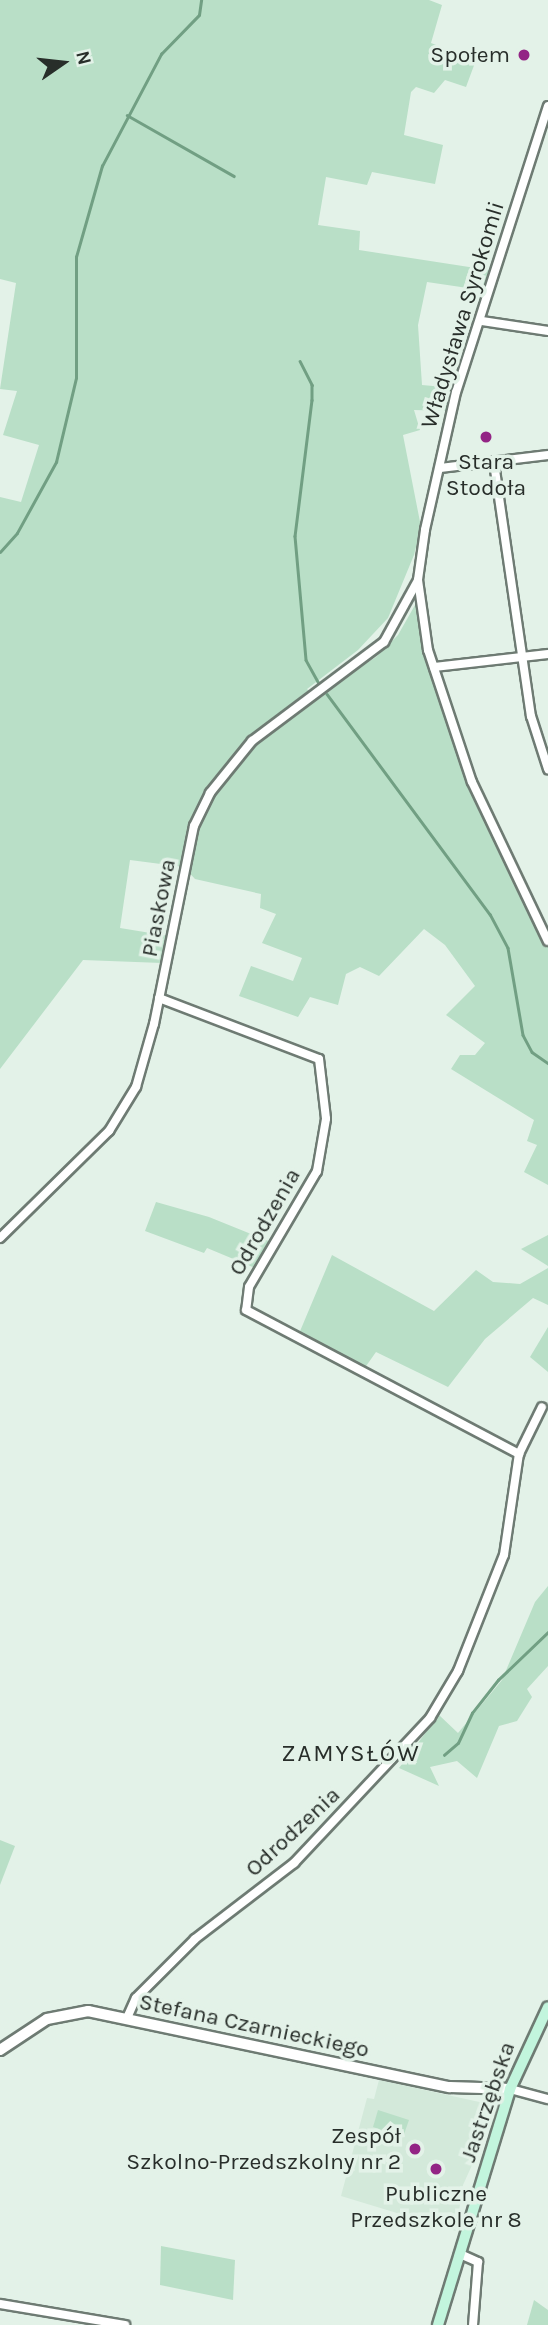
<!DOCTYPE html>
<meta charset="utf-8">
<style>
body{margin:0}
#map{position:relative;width:548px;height:2325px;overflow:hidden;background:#e3f2e8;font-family:Karla,sans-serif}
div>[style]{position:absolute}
.built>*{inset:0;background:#d3e9da}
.green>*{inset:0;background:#b9dfc7}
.stream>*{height:2.5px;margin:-1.25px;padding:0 1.25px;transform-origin:1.25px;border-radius:1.25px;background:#719f83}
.roads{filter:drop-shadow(2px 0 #6e7b73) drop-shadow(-2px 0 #6e7b73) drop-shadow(0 2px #6e7b73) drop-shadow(0 -2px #6e7b73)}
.minor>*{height:8px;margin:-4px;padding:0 4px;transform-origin:4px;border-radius:4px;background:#fff}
.tertiary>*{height:10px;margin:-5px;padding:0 5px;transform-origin:5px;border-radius:5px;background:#fff}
.secondary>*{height:10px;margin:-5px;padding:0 5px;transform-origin:5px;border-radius:5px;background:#c2f5dd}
.dots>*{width:19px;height:19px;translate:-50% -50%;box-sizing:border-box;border:4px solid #e3f2e8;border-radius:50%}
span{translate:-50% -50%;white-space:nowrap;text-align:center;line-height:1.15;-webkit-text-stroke:7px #e3f2e8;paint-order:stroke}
.poi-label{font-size:23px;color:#282e2a}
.right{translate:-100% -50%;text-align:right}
.street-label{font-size:23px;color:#282e2a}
.neighbourhood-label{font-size:24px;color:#282e2a;letter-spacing:2px}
.north{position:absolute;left:28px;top:28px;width:70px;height:70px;-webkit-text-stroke:5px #e3f2e8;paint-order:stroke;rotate:76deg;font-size:19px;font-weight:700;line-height:28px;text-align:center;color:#282e2a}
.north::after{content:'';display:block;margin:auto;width:24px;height:32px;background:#282e2a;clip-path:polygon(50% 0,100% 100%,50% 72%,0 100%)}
</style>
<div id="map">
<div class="built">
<i style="clip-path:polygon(379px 2080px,484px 2103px,489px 2110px,482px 2143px,463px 2185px,456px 2231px,341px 2196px,367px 2098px,374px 2099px)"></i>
</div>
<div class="green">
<i style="clip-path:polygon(0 0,429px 0,442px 5px,431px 43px,476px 60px,466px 87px,445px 80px,434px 93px,416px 87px,411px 92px,404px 135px,443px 145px,435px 184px,372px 172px,367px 185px,326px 177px,318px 225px,360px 231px,359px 250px,495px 271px,488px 291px,427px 282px,418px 325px,422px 385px,455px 388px,448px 411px,414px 410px,420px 430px,403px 435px,421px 527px,414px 555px,388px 618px,358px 650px,307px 689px,314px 697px,376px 657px,398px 635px,419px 598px,420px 637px,472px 790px,548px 948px,548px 1185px,524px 1172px,537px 1145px,527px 1141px,534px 1120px,451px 1069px,460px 1055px,475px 1055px,485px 1043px,446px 1015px,475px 986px,445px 945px,424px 929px,379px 976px,360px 967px,346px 974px,338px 1005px,310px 997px,298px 1017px,239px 996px,251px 966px,293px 981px,302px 958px,262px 943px,276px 914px,260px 908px,261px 894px,195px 879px,184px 867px,130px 860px,120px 928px,169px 936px,162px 963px,83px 960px,0 1069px,0 497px,21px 502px,39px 445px,3px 435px,17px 391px,0 389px,16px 283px,0 279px)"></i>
<i style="clip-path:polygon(156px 1202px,209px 1217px,271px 1242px,255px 1268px,207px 1248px,204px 1253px,145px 1231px)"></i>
<i style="clip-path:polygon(548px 1235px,548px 1266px,521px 1249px)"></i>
<i style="clip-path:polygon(332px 1255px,434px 1311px,476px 1270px,493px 1282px,520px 1284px,548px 1268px,548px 1305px,533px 1298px,485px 1339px,448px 1387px,376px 1352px,364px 1369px,298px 1336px)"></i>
<i style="clip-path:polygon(548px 1327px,548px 1372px,530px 1357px)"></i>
<i style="clip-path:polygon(548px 1586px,548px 1666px,527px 1689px,532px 1697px,517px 1721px,499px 1726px,477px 1778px,457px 1761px,430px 1767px,439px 1786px,399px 1768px,439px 1715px,458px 1733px,502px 1680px,535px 1602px)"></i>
<i style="clip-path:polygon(0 1840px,15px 1846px,0 1885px)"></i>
<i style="clip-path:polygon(378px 2110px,409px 2120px,403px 2137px,373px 2127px)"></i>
<i style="clip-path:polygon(161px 2246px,235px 2260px,233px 2300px,160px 2285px)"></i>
<i style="clip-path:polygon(534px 2300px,548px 2310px,548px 2325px,527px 2325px)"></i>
</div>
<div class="stream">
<i style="left:127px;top:115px;width:123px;rotate:29.7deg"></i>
<i style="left:300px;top:361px;width:27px;rotate:63deg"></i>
<i style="left:312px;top:385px;width:15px;rotate:90deg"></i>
<i style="left:312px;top:400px;width:137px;rotate:97.1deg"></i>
<i style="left:295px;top:536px;width:124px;rotate:84.9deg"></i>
<i style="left:306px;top:660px;width:25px;rotate:61deg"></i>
<i style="left:0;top:552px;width:25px;rotate:-48deg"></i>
<i style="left:17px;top:533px;width:81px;rotate:-61.2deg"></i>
<i style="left:56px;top:462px;width:86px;rotate:-76.6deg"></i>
<i style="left:76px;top:378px;width:121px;rotate:-90deg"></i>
<i style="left:76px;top:257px;width:95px;rotate:-74.1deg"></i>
<i style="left:102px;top:166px;width:127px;rotate:-62.2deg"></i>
<i style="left:161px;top:54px;width:54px;rotate:-45.7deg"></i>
<i style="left:199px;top:15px;width:15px;rotate:-82deg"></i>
<i style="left:327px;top:694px;width:274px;rotate:53.5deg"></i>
<i style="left:490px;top:914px;width:38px;rotate:62deg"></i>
<i style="left:508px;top:948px;width:88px;rotate:80.2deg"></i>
<i style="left:523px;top:1035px;width:19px;rotate:62deg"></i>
<i style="left:532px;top:1052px;width:19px;rotate:35deg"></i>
<i style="left:444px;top:1755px;width:18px;rotate:-41deg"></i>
<i style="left:458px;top:1743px;width:33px;rotate:-65deg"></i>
<i style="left:472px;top:1713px;width:42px;rotate:-51.8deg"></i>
<i style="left:498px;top:1680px;width:69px;rotate:-43.8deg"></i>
</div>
<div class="roads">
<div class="minor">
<i style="left:548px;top:106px;width:300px;rotate:107.8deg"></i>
<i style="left:456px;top:392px;width:141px;rotate:102.7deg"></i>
<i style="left:425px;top:530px;width:50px;rotate:98deg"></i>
<i style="left:418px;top:580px;width:71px;rotate:81.9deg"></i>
<i style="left:428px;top:650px;width:139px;rotate:71.6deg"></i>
<i style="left:472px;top:782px;width:176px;rotate:64.5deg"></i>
<i style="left:482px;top:321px;width:67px;rotate:8.6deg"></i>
<i style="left:494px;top:463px;width:256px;rotate:81.7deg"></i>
<i style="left:531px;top:716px;width:56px;rotate:72.2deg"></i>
<i style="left:440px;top:468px;width:109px;rotate:-6.9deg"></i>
<i style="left:434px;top:667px;width:115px;rotate:-6.5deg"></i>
<i style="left:159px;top:998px;width:171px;rotate:20.9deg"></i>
<i style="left:319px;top:1059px;width:60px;rotate:83.3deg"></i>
<i style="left:326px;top:1119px;width:53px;rotate:99.8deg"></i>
<i style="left:317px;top:1171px;width:134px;rotate:120.4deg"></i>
<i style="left:249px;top:1287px;width:23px;rotate:97deg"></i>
<i style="left:246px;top:1310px;width:309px;rotate:27.8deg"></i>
<i style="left:0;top:1238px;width:153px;rotate:-44.5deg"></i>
<i style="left:109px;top:1131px;width:52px;rotate:-58.5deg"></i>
<i style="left:136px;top:1087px;width:66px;rotate:-74.1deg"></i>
<i style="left:154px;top:1024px;width:202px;rotate:-78.6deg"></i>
<i style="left:194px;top:826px;width:37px;rotate:-64deg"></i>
<i style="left:210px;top:793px;width:67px;rotate:-51.1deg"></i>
<i style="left:252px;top:741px;width:165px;rotate:-36.9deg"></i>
<i style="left:384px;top:642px;width:68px;rotate:-61.2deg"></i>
<i style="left:127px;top:2018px;width:22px;rotate:-66deg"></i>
<i style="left:136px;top:1998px;width:83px;rotate:-45deg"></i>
<i style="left:195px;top:1939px;width:125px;rotate:-37.5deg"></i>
<i style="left:294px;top:1863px;width:199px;rotate:-46.8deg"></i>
<i style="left:430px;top:1718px;width:55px;rotate:-59.2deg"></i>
<i style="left:458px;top:1671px;width:125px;rotate:-68.4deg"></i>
<i style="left:504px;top:1555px;width:102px;rotate:-81.6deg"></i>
<i style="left:519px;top:1454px;width:52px;rotate:-63.9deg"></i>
<i style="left:510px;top:2089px;width:39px;rotate:15deg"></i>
<i style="left:460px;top:2254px;width:20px;rotate:24deg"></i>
<i style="left:478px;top:2262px;width:63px;rotate:94.5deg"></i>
<i style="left:0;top:2304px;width:127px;rotate:9.5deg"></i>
</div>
<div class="tertiary">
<i style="left:0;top:2050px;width:56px;rotate:-33.4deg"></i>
<i style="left:47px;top:2019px;width:42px;rotate:-11deg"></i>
<i style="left:88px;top:2011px;width:370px;rotate:11.9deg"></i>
<i style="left:450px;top:2087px;width:60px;rotate:1.9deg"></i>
</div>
<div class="secondary">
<i style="left:438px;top:2325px;width:247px;rotate:-73deg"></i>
<i style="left:510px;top:2089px;width:90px;rotate:-65.1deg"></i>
</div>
</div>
<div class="dots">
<i style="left:524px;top:55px;background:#932485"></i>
<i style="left:486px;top:437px;background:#932485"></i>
<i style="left:415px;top:2149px;background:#932485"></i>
<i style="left:436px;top:2169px;background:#932485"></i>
</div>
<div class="poi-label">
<span class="right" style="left:510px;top:55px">Społem</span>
<span style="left:486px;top:475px">Stara<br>Stodoła</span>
<span class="right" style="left:401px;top:2149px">Zespół<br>Szkolno-Przedszkolny nr 2</span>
<span style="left:436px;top:2207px">Publiczne<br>Przedszkole nr 8</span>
</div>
<div class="street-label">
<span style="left:463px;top:315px;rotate:-73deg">Władysława Syrokomli</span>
<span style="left:159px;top:908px;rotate:-79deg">Piaskowa</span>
<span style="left:265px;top:1222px;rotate:-60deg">Odrodzenia</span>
<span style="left:293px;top:1832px;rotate:-43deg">Odrodzenia</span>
<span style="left:254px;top:2026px;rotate:12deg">Stefana Czarnieckiego</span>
<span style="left:488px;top:2102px;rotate:-71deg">Jastrzębska</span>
</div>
<div class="neighbourhood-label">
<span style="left:351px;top:1754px">ZAMYSŁÓW</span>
</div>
<div class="north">N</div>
</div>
